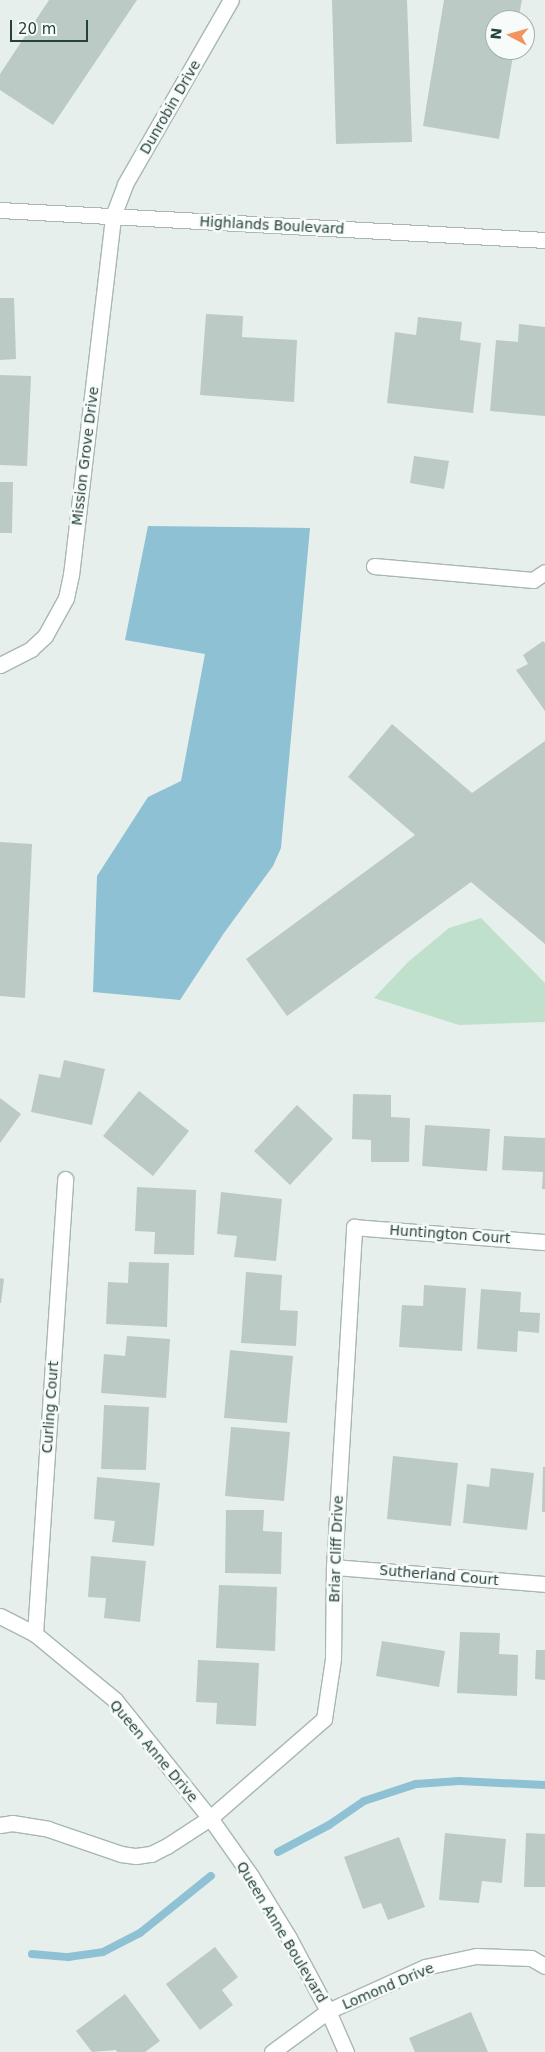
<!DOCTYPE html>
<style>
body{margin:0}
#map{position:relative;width:545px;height:2052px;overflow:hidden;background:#e6efec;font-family:"DejaVu Sans",sans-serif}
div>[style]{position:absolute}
.green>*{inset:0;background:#bfe0cb}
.water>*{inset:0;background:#8ec1d3}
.stream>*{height:8px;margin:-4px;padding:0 4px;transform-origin:4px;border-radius:4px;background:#8ec1d3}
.building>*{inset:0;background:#bbcac5}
.roads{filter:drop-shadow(1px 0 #a8b7b4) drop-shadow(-1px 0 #a8b7b4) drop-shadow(0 1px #a8b7b4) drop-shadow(0 -1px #a8b7b4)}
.service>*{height:15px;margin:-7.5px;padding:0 7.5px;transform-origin:7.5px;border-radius:7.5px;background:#fff}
.minor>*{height:15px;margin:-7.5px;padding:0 7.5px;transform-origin:7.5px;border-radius:7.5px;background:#fff}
.tertiary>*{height:15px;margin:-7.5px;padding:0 7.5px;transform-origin:7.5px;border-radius:7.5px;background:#fff}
span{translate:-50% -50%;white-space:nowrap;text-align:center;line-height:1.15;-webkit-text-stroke:5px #f7fbf9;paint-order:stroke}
.street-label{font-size:14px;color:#24413d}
.north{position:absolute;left:485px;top:10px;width:50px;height:50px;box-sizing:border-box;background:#f7fbf9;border:1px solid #a3b1ae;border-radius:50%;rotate:276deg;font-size:14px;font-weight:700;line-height:20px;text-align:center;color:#24413d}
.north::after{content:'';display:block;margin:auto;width:18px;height:22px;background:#f3945f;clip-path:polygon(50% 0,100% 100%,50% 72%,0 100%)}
.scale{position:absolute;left:10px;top:20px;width:78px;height:22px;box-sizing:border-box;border:2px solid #24413d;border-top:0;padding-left:6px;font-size:15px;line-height:18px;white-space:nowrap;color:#24413d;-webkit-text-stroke:4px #f7fbf9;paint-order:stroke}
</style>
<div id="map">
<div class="green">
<i style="clip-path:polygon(481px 918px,545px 983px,545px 1022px,459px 1025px,374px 998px,408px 962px,449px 928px)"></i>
</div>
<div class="water">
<i style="clip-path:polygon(148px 526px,310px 528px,281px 848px,273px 866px,224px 933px,180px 1000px,93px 992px,97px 876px,148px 797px,181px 781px,205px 654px,125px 640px)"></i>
</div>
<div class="stream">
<i style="left:278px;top:1852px;width:58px;rotate:-27.9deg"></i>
<i style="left:329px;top:1825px;width:42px;rotate:-34.4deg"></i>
<i style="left:364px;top:1801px;width:55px;rotate:-18.1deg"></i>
<i style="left:416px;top:1784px;width:43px;rotate:-4deg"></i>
<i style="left:459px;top:1781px;width:86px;rotate:2.7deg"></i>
<i style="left:32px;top:1954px;width:36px;rotate:5deg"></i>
<i style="left:68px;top:1957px;width:35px;rotate:-8deg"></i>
<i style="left:103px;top:1952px;width:42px;rotate:-27.2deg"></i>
<i style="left:140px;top:1933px;width:91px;rotate:-38.8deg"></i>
</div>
<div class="building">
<i style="clip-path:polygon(49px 0,137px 0,53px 125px,0 90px,0 74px)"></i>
<i style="clip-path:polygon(332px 0,407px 0,412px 142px,336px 144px)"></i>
<i style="clip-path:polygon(444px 0,522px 0,518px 20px,495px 20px,495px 50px,514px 50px,499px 139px,423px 126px)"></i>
<i style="clip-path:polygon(0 298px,14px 298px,16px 359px,0 360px)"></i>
<i style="clip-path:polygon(206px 314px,243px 316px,242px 337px,297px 340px,294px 402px,200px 395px)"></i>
<i style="clip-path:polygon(418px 317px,462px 322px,460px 340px,481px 343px,473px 413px,387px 403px,395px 332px,416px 335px)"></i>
<i style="clip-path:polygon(519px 324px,545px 327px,545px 416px,490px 411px,496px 340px,518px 342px)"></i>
<i style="clip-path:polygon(0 375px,31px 376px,27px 466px,0 465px)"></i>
<i style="clip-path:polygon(414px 456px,449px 461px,444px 489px,410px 483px)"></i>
<i style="clip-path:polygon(0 482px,13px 482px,12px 533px,0 533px)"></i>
<i style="clip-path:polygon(543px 641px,545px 643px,545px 711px,516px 670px,528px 664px,523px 655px)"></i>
<i style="clip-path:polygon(392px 724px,472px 793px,545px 741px,545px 944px,471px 882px,287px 1016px,246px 959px,415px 835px,348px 777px)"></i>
<i style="clip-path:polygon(0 842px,32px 844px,25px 998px,0 996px)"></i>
<i style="clip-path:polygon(64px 1060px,105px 1069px,92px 1125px,31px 1112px,39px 1074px,60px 1078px)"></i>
<i style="clip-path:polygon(139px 1091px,189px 1131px,153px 1176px,103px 1136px)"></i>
<i style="clip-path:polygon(353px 1094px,391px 1095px,391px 1117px,410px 1118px,409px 1162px,371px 1162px,371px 1140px,352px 1139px)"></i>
<i style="clip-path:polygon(0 1098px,21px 1114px,0 1143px)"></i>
<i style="clip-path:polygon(297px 1105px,333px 1139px,290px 1185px,254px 1151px)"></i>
<i style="clip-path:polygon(425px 1125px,490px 1129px,487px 1171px,422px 1166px)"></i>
<i style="clip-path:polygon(504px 1136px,545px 1138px,545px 1189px,542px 1189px,543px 1172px,502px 1170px)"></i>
<i style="clip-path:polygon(137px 1187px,196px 1190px,194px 1255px,154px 1254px,155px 1232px,135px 1231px)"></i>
<i style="clip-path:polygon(221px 1192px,282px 1199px,276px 1261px,234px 1257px,237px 1236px,217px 1234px)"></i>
<i style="clip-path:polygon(129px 1262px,169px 1263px,167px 1327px,106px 1324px,108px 1282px,128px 1283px)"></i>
<i style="clip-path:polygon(246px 1272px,282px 1275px,280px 1310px,298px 1311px,296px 1346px,241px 1343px)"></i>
<i style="clip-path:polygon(0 1278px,4px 1279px,1px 1303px,0 1303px)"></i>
<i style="clip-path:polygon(424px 1285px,466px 1288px,462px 1351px,399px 1347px,402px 1305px,423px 1306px)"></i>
<i style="clip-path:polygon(481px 1289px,521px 1292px,520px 1312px,540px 1313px,539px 1333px,518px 1331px,517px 1352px,477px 1349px)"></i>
<i style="clip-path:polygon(127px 1336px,170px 1339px,166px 1398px,101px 1393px,104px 1354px,125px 1356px)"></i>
<i style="clip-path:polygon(230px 1350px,293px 1356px,287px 1423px,224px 1418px)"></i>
<i style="clip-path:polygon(104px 1405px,149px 1407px,146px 1470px,101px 1469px)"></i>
<i style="clip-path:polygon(231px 1427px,290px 1432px,284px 1501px,225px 1496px)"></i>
<i style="clip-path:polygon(393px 1456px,458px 1463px,451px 1526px,387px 1519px)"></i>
<i style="clip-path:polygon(543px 1467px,545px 1467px,545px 1512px,542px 1512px)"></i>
<i style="clip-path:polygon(491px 1468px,534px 1473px,527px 1530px,463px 1523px,467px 1484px,489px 1487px)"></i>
<i style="clip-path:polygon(97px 1477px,160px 1483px,154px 1546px,112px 1542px,115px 1521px,94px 1519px)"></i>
<i style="clip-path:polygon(226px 1510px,264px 1510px,263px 1531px,282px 1532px,281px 1574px,225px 1573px)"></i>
<i style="clip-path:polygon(91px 1556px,146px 1561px,140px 1622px,104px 1618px,106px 1598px,88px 1597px)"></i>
<i style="clip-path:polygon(219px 1585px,277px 1587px,275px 1651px,216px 1648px)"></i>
<i style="clip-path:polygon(460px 1632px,500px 1633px,499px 1654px,518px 1655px,517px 1696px,457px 1693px)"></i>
<i style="clip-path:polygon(382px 1641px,445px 1651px,439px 1687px,376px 1676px)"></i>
<i style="clip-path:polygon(536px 1650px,545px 1650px,545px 1680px,535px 1679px)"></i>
<i style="clip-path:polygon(198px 1660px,259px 1663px,256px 1726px,216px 1724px,217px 1703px,196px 1702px)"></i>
<i style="clip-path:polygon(445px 1833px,506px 1839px,502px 1883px,482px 1881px,479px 1903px,439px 1900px)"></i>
<i style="clip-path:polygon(526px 1833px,545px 1834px,545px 1887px,524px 1887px)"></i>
<i style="clip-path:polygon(399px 1837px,425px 1907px,388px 1920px,381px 1903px,363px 1909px,344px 1857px)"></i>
<i style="clip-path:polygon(215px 1947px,238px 1977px,222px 1990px,233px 2005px,200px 2030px,166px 1984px)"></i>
<i style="clip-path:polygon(125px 1994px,160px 2041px,145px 2052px,117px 2052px,116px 2050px,92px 2052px,76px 2031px)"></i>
<i style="clip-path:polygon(471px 2012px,488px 2052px,415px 2052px,409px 2038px)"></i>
</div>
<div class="roads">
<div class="service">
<i style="left:374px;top:566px;width:160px;rotate:5deg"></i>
<i style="left:533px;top:580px;width:14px;rotate:-34deg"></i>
</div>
<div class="minor">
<i style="left:0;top:665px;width:35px;rotate:-27deg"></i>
<i style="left:31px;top:649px;width:19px;rotate:-43deg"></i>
<i style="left:45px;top:636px;width:43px;rotate:-61.1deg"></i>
<i style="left:66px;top:598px;width:24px;rotate:-78deg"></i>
<i style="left:71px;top:575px;width:361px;rotate:-83.3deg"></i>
<i style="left:113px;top:216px;width:34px;rotate:-69deg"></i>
<i style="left:125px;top:184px;width:212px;rotate:-60.1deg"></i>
<i style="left:334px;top:1567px;width:212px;rotate:4.6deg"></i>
<i style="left:0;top:1616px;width:39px;rotate:27deg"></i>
<i style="left:35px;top:1634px;width:104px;rotate:39.5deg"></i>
<i style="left:115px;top:1700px;width:151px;rotate:51.2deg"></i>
<i style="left:210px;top:1818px;width:71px;rotate:54.7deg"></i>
<i style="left:251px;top:1876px;width:73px;rotate:58.5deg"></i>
<i style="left:289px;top:1938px;width:83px;rotate:61.9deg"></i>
<i style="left:328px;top:2011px;width:45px;rotate:66.3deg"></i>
<i style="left:35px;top:1634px;width:456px;rotate:-86.2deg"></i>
<i style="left:0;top:1825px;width:12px;rotate:-9deg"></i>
<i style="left:12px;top:1823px;width:36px;rotate:9deg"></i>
<i style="left:48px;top:1829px;width:77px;rotate:18.9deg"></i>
<i style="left:121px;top:1854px;width:15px;rotate:8deg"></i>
<i style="left:136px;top:1856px;width:15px;rotate:-8deg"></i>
<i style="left:151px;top:1854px;width:18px;rotate:-27deg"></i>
<i style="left:167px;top:1846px;width:51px;rotate:-33.1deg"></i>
<i style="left:210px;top:1818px;width:151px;rotate:-41deg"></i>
<i style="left:324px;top:1719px;width:61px;rotate:-81.5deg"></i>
<i style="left:333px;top:1659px;width:92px;rotate:-89.4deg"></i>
<i style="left:334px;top:1567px;width:341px;rotate:-86.6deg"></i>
<i style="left:354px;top:1227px;width:192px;rotate:4.5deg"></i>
<i style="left:272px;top:2052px;width:69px;rotate:-36.2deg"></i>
<i style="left:328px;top:2011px;width:107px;rotate:-24.4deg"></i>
<i style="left:425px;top:1967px;width:52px;rotate:-12.2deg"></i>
<i style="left:476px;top:1956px;width:55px;rotate:2.1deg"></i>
<i style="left:531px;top:1958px;width:16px;rotate:30deg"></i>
</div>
<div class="tertiary">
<i style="left:0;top:210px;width:546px;rotate:3.15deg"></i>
</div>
</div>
<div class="street-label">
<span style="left:170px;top:107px;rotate:-60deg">Dunrobin Drive</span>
<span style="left:272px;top:225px;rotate:3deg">Highlands Boulevard</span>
<span style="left:85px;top:456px;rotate:-83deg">Mission Grove Drive</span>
<span style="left:450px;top:1234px;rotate:4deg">Huntington Court</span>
<span style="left:50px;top:1407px;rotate:-86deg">Curling Court</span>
<span style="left:336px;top:1549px;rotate:-88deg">Briar Cliff Drive</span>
<span style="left:439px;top:1575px;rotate:5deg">Sutherland Court</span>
<span style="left:154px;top:1751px;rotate:50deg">Queen Anne Drive</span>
<span style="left:282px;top:1932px;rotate:59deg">Queen Anne Boulevard</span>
<span style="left:388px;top:1986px;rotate:-23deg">Lomond Drive</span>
</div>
<div class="north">N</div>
<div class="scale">20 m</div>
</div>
